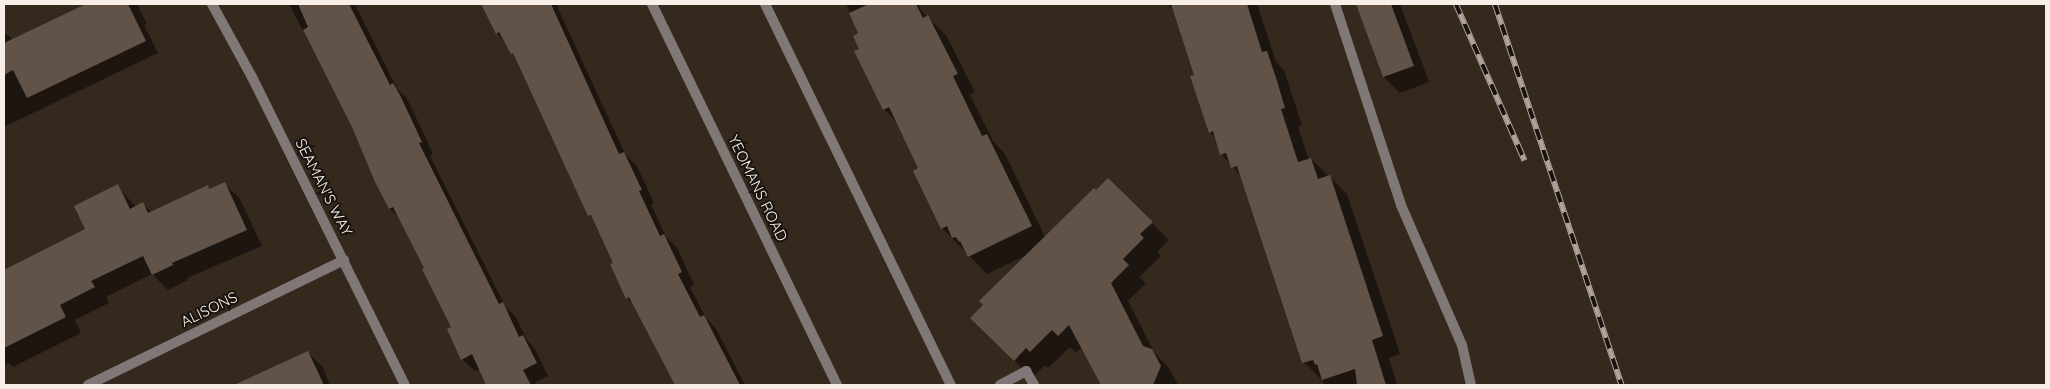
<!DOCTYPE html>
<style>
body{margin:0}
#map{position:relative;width:2050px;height:389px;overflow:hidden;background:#35291e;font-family:Quicksand,sans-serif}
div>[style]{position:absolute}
.shadow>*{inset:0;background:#0007}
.building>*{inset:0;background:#615348}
.service>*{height:10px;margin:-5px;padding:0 5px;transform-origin:5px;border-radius:5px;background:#807777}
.minor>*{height:10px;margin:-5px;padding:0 5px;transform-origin:5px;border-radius:5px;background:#807777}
.rail>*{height:5.5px;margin-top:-2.75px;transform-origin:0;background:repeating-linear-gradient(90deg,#18130e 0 11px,#aea49b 0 22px);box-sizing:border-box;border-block:1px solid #aea49b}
span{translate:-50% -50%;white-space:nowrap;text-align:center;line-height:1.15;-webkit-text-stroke:4px #18130e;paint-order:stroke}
.street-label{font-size:15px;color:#f8f0e8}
.frame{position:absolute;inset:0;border:5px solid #f8f0e8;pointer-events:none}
</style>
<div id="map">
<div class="shadow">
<i style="clip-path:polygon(89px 4px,137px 4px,147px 24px,144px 25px,158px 53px,4px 127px,4px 35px,7px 34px,13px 40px)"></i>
<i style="clip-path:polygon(289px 4px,355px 4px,397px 89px,406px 97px,413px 111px,433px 154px,430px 156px,505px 306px,515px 316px,527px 340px,535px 349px,548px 376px,535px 382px,537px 385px,488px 385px,480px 369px,475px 371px,462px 359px,452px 328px,426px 269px,401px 219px,390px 209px,353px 126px)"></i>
<i style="clip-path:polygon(482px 4px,556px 4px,625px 154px,637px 166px,654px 203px,651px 204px,666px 237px,677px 248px,694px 285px,690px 287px,706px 318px,716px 329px,745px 385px,679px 385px,673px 378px,635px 306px,627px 298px,615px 263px,595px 220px,589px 215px,517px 58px,497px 33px)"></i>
<i style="clip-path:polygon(846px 4px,918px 4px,922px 12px,946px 35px,975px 92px,970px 95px,993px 141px,1005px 154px,1045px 237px,1108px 180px,1169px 240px,1157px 252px,1161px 256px,1139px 277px,1146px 283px,1128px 301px,1154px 352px,1169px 368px,1178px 385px,1102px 385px,1082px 347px,1076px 353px,1070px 347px,1048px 368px,1045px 365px,1032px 378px,972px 318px,1027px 255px,987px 274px,942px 228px,920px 169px,897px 122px,884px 109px,861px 49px,860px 34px)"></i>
<i style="clip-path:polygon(1167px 4px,1257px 4px,1276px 62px,1284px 70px,1302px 125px,1298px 127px,1309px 160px,1311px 159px,1347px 194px,1400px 354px,1389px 358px,1397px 385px,1324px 385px,1322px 380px,1304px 362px,1242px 177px,1221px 154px,1216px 138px,1210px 132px,1195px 76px,1174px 10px)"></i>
<i style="clip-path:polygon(1357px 4px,1400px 4px,1429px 82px,1400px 93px,1384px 77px)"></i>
<i style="clip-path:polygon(225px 184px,240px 199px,262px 246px,187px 278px,188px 280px,168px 290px,152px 274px,106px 297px,109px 303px,75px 320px,81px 333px,13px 367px,9px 363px,4px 365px,4px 271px,86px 229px,117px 186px,136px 207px,143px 204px,151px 212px,207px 187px,211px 190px)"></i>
<i style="clip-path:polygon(308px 353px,322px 366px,330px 385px,264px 385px,259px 375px)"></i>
</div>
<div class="building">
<i style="clip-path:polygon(86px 4px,128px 4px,146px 41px,27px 98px,13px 70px,4px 75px,4px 43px)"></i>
<i style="clip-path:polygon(298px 4px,349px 4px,390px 85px,393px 83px,401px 97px,422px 142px,419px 143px,499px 304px,503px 302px,519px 337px,523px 335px,537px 363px,523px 370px,531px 385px,486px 385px,472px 354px,461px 360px,447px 329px,451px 327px,422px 269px,424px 268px,393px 207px,389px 209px,375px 182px,352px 127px,303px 30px,308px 27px)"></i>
<i style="clip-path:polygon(481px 4px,551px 4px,619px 154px,624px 152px,642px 190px,639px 191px,660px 236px,664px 234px,682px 272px,678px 274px,700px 317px,704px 315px,740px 385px,675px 385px,629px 297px,626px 299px,610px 264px,613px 263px,591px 215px,588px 216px,513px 53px,511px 54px,499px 32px,496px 34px)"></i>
<i style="clip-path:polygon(869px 4px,916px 4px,923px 18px,928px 15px,958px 74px,953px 76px,982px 136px,987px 134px,1032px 226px,968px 257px,960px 241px,959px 242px,956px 237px,952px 238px,947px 226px,941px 229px,913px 171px,918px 168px,889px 107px,883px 110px,854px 51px,859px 49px,853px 36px,858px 33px,849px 13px)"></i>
<i style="clip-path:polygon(1171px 4px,1247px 4px,1262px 52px,1267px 51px,1277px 81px,1285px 108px,1281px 109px,1298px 162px,1311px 158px,1318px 179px,1330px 175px,1383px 336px,1372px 340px,1386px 385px,1357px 385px,1355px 369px,1322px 380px,1317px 364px,1315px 365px,1313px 360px,1302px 363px,1237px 166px,1231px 168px,1226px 153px,1220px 155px,1213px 131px,1209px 133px,1190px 76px,1194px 75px)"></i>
<i style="clip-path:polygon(1356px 4px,1391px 4px,1414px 66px,1383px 77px)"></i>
<i style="clip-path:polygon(1108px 178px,1153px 222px,1140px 234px,1144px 238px,1123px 259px,1129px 265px,1111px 283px,1143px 346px,1152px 349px,1161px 366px,1153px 385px,1101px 385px,1069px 325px,1058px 336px,1052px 330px,1030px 352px,1026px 348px,1014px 361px,970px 318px,983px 305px,979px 301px,1094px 188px,1096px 190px)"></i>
<i style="clip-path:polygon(225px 182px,247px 230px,172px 263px,173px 265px,152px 275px,143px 256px,91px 281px,95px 287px,60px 305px,66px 317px,4px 348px,4px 270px,85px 229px,74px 206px,118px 184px,130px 209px,143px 202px,148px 213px,208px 185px,209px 189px)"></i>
<i style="clip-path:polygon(308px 351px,324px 385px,234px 385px)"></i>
</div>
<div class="service">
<i style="left:765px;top:4px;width:424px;rotate:64deg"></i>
<i style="left:1335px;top:4px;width:212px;rotate:71.8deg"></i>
<i style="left:1401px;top:205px;width:153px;rotate:66.5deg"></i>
<i style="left:1462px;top:345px;width:41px;rotate:77.3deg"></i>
<i style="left:1000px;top:385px;width:30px;rotate:-28deg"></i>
<i style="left:1026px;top:371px;width:16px;rotate:60deg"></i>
</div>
<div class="minor">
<i style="left:212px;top:4px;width:83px;rotate:61.3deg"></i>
<i style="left:252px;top:77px;width:344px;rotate:63.6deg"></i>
<i style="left:652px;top:4px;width:424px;rotate:64.1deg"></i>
<i style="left:88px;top:385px;width:285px;rotate:-26deg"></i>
</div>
<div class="rail">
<i style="left:1456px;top:4px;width:171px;rotate:66.3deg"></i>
<i style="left:1495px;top:4px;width:402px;rotate:71.6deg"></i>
</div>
<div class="street-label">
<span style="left:324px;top:187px;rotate:63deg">SEAMAN'S WAY</span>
<span style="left:758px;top:188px;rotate:64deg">YEOMANS ROAD</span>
<span style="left:209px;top:309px;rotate:-26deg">ALISONS</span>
</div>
<div class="frame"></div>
</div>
